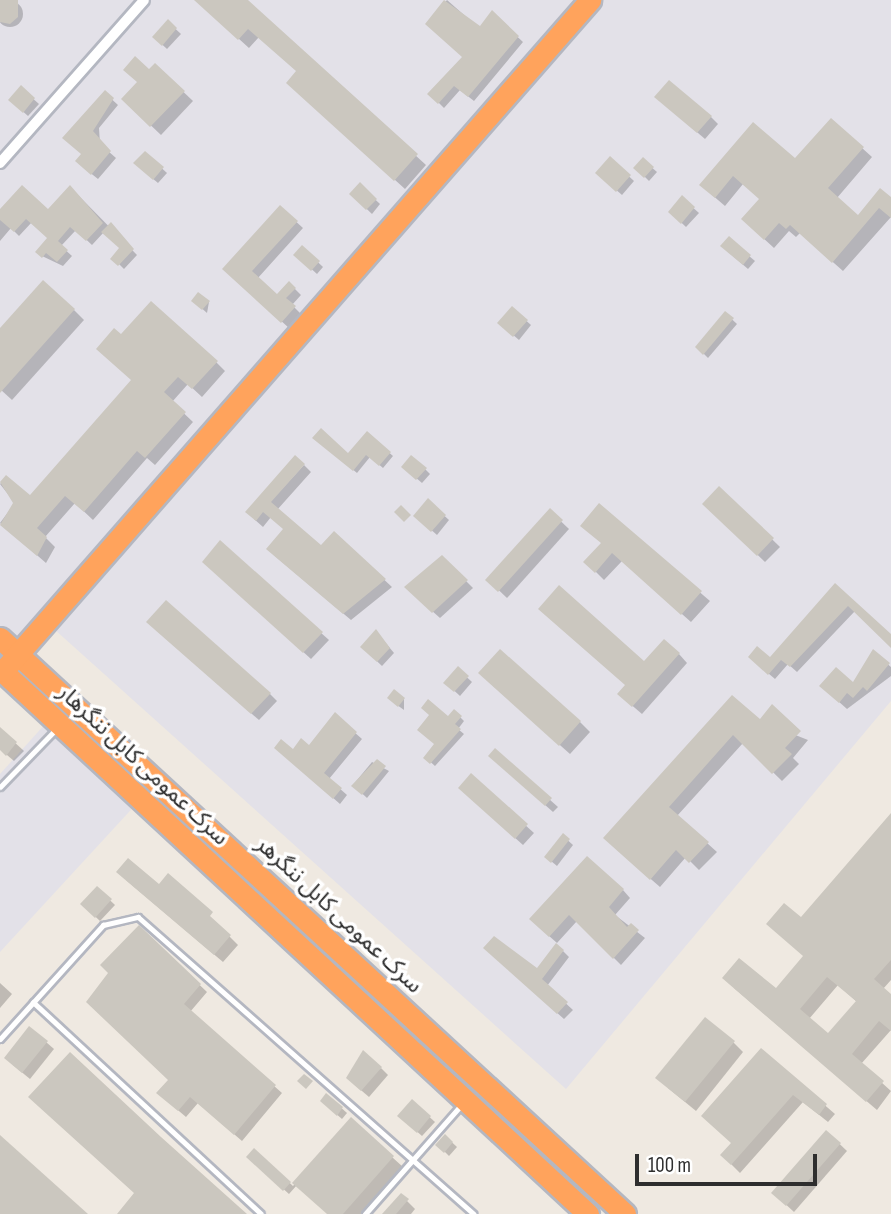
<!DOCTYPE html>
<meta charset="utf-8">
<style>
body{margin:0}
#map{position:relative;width:891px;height:1214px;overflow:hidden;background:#efe9e1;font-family:"Sofia Sans Condensed","Noto Sans Arabic",sans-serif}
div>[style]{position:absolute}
.industrial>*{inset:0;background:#e3e1e8}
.shadow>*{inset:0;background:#0003}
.round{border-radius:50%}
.building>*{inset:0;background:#cbc7bf}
.roads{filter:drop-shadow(2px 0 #b4b7c1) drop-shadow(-2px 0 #b4b7c1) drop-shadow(0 2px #b4b7c1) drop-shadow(0 -2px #b4b7c1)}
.lane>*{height:5px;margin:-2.5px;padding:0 2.5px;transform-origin:2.5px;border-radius:2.5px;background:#fff}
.street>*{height:10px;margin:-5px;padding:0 5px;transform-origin:5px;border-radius:5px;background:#fff}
.highway>*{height:21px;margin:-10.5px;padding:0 10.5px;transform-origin:10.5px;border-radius:10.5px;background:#ffa35c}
span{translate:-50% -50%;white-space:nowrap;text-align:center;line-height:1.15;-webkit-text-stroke:7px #fff;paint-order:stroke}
.street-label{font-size:23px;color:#2e2e2e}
.scale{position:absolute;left:635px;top:1154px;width:182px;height:32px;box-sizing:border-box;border:4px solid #2e2e2e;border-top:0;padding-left:9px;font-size:21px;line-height:24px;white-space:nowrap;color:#2e2e2e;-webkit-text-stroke:5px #fff;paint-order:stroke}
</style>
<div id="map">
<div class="industrial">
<i style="clip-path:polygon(0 0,891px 0,891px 701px,566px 1089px,44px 620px,18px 653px,0 638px)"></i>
<i style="clip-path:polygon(47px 722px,140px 800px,0 952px,0 774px)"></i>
</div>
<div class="shadow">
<i style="clip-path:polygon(196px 0,246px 0,426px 165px,405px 189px,298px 92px,298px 72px,259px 37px,249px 48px)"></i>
<i style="clip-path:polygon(447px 0,480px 29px,492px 13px,523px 42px,474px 101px,460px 90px,444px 108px,430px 94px,464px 57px,428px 24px)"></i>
<i class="round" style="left:-3px;top:1px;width:26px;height:26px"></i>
<i style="clip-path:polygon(168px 22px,181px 34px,167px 49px,154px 37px)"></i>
<i style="clip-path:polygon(155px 65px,193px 101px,161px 135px,123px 99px)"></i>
<i style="clip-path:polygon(21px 88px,39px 104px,28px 116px,10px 100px)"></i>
<i style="clip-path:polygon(105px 93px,118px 105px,99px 128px,100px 144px,116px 158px,98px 179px,83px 167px,83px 154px)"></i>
<i style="clip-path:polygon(664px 104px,711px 117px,718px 124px,705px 139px)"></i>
<i style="clip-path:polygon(831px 120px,872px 157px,837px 198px,858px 217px,891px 199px,891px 217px,843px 271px,800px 233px,796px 237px,789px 231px,774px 248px,752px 228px,761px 199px,743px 184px,725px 206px,711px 194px,753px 124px,795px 161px)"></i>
<i style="clip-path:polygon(145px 153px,167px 173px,158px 183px,140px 168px)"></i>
<i style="clip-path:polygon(610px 159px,634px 181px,622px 195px,597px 173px)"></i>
<i style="clip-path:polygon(643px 160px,657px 172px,649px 181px,636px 168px)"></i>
<i style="clip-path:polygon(360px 185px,380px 204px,372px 214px,351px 194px)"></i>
<i style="clip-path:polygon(75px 192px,137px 255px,124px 269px,113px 258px,122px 248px,104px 232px,92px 245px,76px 230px,61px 246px,72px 256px,63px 266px,42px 256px,49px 238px,32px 222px,19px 236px,11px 228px,0 241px,0 214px,48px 212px)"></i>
<i style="clip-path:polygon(682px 198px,699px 213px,686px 227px,670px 212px)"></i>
<i style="clip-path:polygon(280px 207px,303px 228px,257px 279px,277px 296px,289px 283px,301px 295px,292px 305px,301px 314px,289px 328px,231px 276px)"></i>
<i style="clip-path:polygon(729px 239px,755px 261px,748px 269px,727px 251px)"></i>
<i style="clip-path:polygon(303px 248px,323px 267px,317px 274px,296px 255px)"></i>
<i style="clip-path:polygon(209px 302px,207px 313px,198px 305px)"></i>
<i style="clip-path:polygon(512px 308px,531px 325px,519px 340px,504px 327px)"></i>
<i style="clip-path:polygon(74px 310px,84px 320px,12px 400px,0 389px,0 331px)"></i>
<i style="clip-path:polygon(725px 313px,737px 324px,708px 358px,697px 347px)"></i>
<i style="clip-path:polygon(121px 336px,216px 362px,225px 371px,202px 397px,188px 384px,172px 402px,193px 422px,155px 465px,147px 458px,93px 520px,75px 503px,45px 537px,55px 547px,46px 563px,0 523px,15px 503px,0 484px,7px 477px,30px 498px,133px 381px)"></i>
<i style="clip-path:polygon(367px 433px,393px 456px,383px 468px,370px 457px,357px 473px,318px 441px,348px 455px)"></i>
<i style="clip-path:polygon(304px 465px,311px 472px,277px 510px,321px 548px,334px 533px,392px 587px,351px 620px,275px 556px,285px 530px,271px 517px,263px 527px,254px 519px)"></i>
<i style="clip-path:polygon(425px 469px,430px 474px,422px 483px,408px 471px)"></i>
<i style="clip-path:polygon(719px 488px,780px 547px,765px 562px,704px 504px)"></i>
<i style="clip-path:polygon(428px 501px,449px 520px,437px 535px,420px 520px)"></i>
<i style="clip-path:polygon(599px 506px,710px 601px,691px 622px,622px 561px,604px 580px,586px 562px,602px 544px)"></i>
<i style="clip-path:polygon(550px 511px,569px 529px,507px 598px,488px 580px)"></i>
<i style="clip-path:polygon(220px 543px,329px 640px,311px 659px,212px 569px)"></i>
<i style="clip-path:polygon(442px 557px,473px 588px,440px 618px,412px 593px)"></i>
<i style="clip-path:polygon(836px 585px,891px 637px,891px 646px,855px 611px,797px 672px,788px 664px,775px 679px,756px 663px,770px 660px)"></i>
<i style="clip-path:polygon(156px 630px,270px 694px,277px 701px,259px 720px)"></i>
<i style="clip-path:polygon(380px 636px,394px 653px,382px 666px,362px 647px)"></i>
<i style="clip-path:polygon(873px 652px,891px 667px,891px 676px,847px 709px,829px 693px,853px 684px)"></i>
<i style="clip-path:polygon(679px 654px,687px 663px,642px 714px,628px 702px,644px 663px)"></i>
<i style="clip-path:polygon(458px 669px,472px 682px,460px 696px,446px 683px)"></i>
<i style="clip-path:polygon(490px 683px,580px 722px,590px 732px,570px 754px)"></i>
<i style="clip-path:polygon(732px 697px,760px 721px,808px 740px,793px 758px,799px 764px,782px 781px,743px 743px,677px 816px,717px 852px,699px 870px,686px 857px,660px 887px,614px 847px)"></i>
<i style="clip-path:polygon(404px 699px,404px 710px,393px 702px)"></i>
<i style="clip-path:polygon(454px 711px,464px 721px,458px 729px,464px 734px,435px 766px,425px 757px,436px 745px,431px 715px,448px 718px)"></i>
<i style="clip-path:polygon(335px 715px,362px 739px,329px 779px,347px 795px,340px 804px,282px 753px,309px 747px)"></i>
<i style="clip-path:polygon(0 729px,24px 751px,14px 761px,0 749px)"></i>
<i style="clip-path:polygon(495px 751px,558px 807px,553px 812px,498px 763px)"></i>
<i style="clip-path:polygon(372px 762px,389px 771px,367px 798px,353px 785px)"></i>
<i style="clip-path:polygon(471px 776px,534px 833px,523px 845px,467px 795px)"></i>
<i style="clip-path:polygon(evenodd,891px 816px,891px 980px,883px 989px,891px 996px,891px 1030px,861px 1064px,891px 1091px,877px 1110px,734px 988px,776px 991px,805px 957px,801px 919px,891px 816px,838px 985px,857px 1002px,828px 1036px,809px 1019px,838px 985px)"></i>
<i style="clip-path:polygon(563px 836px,573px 845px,557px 866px,551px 861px)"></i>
<i style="clip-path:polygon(169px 876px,238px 945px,223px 962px,126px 880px,159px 887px)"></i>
<i style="clip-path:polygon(97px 888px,115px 905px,100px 921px,82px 904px)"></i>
<i style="clip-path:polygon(623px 890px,630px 898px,615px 915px,645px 938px,621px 965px,577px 921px,557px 943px,539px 927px)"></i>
<i style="clip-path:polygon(139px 927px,207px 992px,190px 1012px,282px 1093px,242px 1141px,198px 1103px,186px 1117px,166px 1100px,170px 1080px,110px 973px)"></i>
<i style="clip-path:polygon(563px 951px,569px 957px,547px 986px,573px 1010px,564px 1019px,491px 954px,537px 970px)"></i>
<i style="clip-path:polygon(0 983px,12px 994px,0 1008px)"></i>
<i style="clip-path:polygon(46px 1042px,54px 1049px,30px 1079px,13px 1065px)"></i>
<i style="clip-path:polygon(733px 1042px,743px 1052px,696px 1111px,668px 1088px)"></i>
<i style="clip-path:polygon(762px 1051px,835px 1114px,828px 1122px,803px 1102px,740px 1173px,731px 1164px,733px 1144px)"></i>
<i style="clip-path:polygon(381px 1068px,388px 1075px,369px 1097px,355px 1085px)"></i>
<i style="clip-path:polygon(327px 1095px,347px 1113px,342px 1119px,326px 1105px)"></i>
<i style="clip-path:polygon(412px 1101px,435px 1122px,422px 1136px,404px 1120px)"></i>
<i style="clip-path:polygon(351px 1120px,403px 1167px,362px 1214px,328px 1214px,297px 1185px,289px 1194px,248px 1157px,255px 1151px,293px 1186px)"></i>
<i style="clip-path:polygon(827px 1132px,847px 1151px,794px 1212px,781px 1200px)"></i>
<i style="clip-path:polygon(445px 1136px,457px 1147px,449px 1156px,438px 1145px)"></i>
<i style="clip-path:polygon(401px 1195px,415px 1209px,411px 1214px,383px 1214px)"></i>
</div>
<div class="building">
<i style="clip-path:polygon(0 0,18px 0,18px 17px,10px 24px,0 22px)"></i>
<i style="clip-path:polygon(194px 0,248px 0,418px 154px,394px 181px,286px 83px,296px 71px,248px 29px,238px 40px)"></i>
<i style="clip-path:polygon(444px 0,480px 26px,492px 10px,519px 36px,468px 97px,454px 86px,438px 104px,427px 94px,462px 57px,425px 24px)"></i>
<i style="clip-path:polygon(168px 19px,177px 28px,162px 46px,152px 37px)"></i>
<i style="clip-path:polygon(135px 56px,149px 69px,155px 63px,185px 91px,150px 127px,121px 99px,137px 82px,123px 70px)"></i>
<i style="clip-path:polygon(669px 80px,712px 116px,697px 133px,654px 97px)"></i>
<i style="clip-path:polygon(21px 85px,35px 98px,23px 113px,8px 100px)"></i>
<i style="clip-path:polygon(105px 90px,114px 98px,93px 131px,111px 151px,91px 175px,75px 161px,81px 154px,62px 138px)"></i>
<i style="clip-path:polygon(831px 118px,864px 147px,828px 188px,858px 215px,880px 188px,891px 197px,891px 218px,879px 208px,832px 263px,790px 225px,786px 229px,779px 223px,764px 240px,741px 219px,759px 199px,733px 176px,715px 198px,699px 185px,753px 122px,795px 158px)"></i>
<i style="clip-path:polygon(145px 151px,164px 167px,153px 180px,133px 163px)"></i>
<i style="clip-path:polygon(610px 156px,631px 175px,616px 192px,595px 173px)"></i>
<i style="clip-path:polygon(643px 157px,654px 167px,644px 178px,633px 168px)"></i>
<i style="clip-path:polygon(360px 182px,377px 199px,366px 210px,349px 194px)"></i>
<i style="clip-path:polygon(22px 185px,48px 209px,70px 185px,103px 223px,86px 241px,70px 227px,58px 241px,68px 250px,57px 262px,46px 253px,42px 258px,35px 252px,47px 238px,26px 219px,14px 232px,0 220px,0 209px)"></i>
<i style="clip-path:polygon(682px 195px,695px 207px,681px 224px,668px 212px)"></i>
<i style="clip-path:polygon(280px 205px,298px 221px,252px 271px,277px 294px,289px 281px,296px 288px,286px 298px,296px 306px,281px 323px,222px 269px)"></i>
<i style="clip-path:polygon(111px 222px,134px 249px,118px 266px,110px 259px,119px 248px,101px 232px)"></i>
<i style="clip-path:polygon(729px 236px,751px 255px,743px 265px,720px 246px)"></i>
<i style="clip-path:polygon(302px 245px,320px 261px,311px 271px,293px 255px)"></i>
<i style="clip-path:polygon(43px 280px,75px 309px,0 393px,0 328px)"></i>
<i style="clip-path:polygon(198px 292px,210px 301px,202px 310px,191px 301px)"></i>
<i style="clip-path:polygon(151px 301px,218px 361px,192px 389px,178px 377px,164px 392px,186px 412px,145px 458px,137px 451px,84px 512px,65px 496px,37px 528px,47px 537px,37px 556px,0 525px,13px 503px,0 482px,6px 475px,30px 495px,131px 380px,96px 349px,114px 328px,121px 334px)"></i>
<i style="clip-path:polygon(512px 306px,528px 320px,513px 337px,497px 323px)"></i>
<i style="clip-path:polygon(725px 311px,734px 318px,703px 355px,695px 347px)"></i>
<i style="clip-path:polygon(321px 428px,348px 453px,367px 431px,391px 452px,379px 466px,366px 455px,353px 471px,312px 438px)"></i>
<i style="clip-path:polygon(295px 455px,305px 464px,271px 502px,321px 545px,334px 531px,386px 579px,343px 614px,266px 549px,283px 529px,263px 512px,256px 521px,245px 512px)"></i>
<i style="clip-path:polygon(411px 455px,427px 468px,416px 480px,401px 467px)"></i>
<i style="clip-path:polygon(719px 486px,774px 538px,757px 556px,702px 504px)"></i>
<i style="clip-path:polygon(428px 498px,446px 515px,431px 532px,413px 516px)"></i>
<i style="clip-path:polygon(599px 503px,702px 591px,681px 615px,612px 553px,595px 573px,583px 562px,601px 543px,580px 526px)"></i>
<i style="clip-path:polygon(401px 505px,411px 515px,404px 522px,394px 512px)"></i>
<i style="clip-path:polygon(550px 508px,563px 520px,498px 592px,485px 580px)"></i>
<i style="clip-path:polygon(220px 540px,323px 632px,303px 653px,202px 562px)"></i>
<i style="clip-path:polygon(442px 555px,468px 580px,432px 613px,404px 587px)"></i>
<i style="clip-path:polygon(835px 583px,891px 634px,891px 648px,848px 606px,790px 667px,781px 660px,768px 675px,748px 657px,757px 646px,770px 657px)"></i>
<i style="clip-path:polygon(559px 585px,644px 661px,664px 639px,680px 653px,632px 707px,617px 694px,625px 685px,538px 609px)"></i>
<i style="clip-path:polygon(166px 600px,271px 693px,251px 714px,146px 622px)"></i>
<i style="clip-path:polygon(376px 629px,390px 648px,377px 662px,360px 647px)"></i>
<i style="clip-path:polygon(500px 649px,581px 721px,559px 746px,478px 673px)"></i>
<i style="clip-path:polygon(873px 649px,890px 663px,867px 691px,863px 687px,853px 698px,847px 693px,839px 703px,819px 686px,836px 667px,853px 682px)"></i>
<i style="clip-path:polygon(458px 666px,469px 676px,454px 692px,443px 683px)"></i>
<i style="clip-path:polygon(394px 689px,405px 698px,398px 707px,387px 698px)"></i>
<i style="clip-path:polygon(732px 695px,760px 719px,772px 704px,801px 731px,785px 748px,792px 754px,772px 774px,733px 735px,669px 807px,709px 842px,689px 863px,676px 850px,650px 880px,603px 838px)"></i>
<i style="clip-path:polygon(428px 699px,448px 716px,454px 709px,462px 716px,455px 724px,461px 729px,430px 764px,423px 758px,434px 744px,417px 730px,429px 715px,421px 708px)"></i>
<i style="clip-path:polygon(335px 712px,357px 732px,324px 773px,342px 788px,333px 799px,274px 748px,281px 739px,293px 749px,301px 738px,309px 745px)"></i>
<i style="clip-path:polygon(0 727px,17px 742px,6px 756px,0 750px)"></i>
<i style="clip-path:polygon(495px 748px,552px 798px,545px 806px,488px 756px)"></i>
<i style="clip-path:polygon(377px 759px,386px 766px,362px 795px,351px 786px)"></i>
<i style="clip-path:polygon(471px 773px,528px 824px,515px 839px,458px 788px)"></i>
<i style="clip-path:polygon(evenodd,891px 813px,891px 960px,874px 979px,891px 994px,891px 1031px,879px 1021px,852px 1054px,884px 1081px,866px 1102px,722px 978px,739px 958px,776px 988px,803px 956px,766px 924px,784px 903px,801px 917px,891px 813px,827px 977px,856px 1001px,828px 1033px,800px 1009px,827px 977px)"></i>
<i style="clip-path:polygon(563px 833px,570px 839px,551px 863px,544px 857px)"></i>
<i style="clip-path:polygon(587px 856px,624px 889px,609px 907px,627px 927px,631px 923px,639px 930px,613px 959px,569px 915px,549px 937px,529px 919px)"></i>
<i style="clip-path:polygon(128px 858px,159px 884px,168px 873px,213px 912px,210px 916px,231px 935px,214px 955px,116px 872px)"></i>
<i style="clip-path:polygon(97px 886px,112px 899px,95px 918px,80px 904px)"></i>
<i style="clip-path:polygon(139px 925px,201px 984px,184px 1004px,276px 1085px,234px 1135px,190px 1097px,178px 1111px,156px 1093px,168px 1080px,86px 1002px,108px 973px,100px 965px)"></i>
<i style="clip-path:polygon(494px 936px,537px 968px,556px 943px,564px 950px,542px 979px,568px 1002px,557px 1014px,483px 948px)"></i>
<i style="clip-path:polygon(705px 1017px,735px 1041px,685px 1102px,655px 1078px)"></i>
<i style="clip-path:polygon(29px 1026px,48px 1041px,22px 1073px,4px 1058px)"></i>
<i style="clip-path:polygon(761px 1048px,827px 1104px,819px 1115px,793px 1095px,731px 1165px,720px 1155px,731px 1143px,701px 1116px)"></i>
<i style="clip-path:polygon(363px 1050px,382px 1067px,361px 1091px,346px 1078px)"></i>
<i style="clip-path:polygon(70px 1052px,161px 1137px,247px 1214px,117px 1214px,134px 1193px,28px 1097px)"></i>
<i style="clip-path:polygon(304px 1074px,313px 1081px,306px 1089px,297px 1081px)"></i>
<i style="clip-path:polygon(326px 1093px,343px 1107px,337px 1116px,320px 1101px)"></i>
<i style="clip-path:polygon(412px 1099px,431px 1116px,417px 1133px,397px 1116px)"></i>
<i style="clip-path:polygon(351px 1117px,394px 1156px,343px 1214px,327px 1214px,292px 1183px)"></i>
<i style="clip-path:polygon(826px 1130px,841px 1143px,786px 1206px,771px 1193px)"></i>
<i style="clip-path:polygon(445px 1134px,453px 1142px,444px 1153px,435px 1145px)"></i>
<i style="clip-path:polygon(0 1135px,88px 1214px,0 1214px)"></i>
<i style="clip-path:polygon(254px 1148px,291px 1182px,283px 1191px,246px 1157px)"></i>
<i style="clip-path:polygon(401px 1193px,409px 1199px,396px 1214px,382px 1214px)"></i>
</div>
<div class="roads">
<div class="lane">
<i style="left:0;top:787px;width:81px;rotate:-46deg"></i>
<i style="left:33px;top:1002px;width:311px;rotate:42.9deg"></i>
<i style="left:0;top:1039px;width:154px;rotate:-47.9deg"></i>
<i style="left:103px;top:925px;width:36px;rotate:-13deg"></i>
<i style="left:138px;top:917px;width:448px;rotate:41.5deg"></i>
<i style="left:365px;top:1214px;width:147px;rotate:-48.6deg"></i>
</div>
<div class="street">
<i style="left:0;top:163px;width:217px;rotate:-48.5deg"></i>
</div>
<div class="highway">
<i style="left:0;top:638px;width:850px;rotate:42.66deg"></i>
<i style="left:0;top:669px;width:802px;rotate:42.83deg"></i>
<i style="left:3px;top:671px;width:892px;rotate:-48.82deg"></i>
</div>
</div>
<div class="street-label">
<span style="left:143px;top:765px;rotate:43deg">سرک عمومی کابل ننگرهار</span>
<span style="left:339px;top:915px;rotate:43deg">سرک عمومی کابل ننگرهر</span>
</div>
<div class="scale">100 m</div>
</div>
